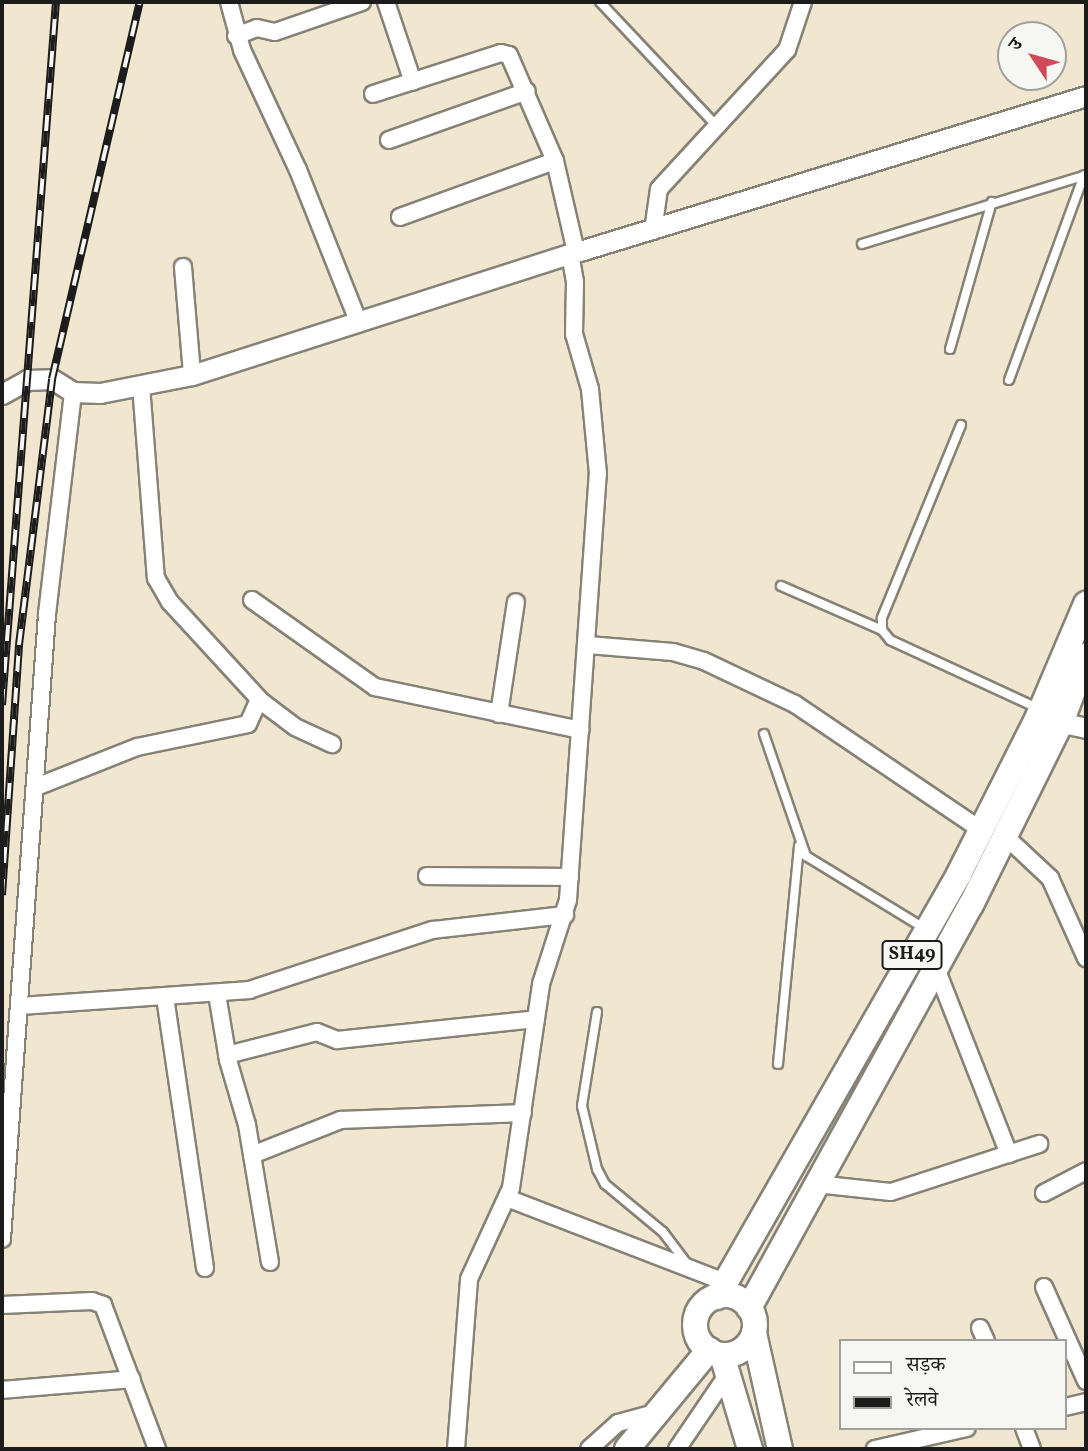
<!DOCTYPE html>
<meta charset="utf-8">
<style>
body{margin:0}
#map{position:relative;width:1088px;height:1451px;overflow:hidden;background:#f1e7d1;font-family:Vollkorn,"Noto Serif Devanagari",serif}
div>[style]{position:absolute}
.roads{filter:drop-shadow(2px 0 #868276) drop-shadow(-2px 0 #868276) drop-shadow(0 2px #868276) drop-shadow(0 -2px #868276)}
.service>*{height:8px;margin:-4px;padding:0 4px;transform-origin:4px;border-radius:4px;background:#fff}
.minor>*{height:16px;margin:-8px;padding:0 8px;transform-origin:8px;border-radius:8px;background:#fff}
.tertiary>*{height:19px;margin:-9.5px;padding:0 9.5px;transform-origin:9.5px;border-radius:9.5px;background:#fff}
.primary>*{height:24px;margin:-12px;padding:0 12px;transform-origin:12px;border-radius:12px;background:#fff}
.primary>.ring{margin:-12px;padding:0;box-sizing:content-box;background:none;border:24px solid #fff;border-radius:50%}
.rail>*{height:8px;margin-top:-4px;transform-origin:0;background:repeating-linear-gradient(90deg,#f6f6f2 0 16px,#1c1c1c 0 32px);box-sizing:border-box;border-block:2px solid #1c1c1c}
span{translate:-50% -50%;white-space:nowrap;text-align:center;line-height:1.15;-webkit-text-stroke:5px #f6f6f2;paint-order:stroke}
.shield-label span{padding:2px 5px;background:#f6f6f2;border:2px solid;border-radius:5px;-webkit-text-stroke-width:0}
.shield-label{font-size:19px;color:#1c1c1c;font-weight:700}
.frame{position:absolute;inset:0;border:4px solid #1c1c1c;pointer-events:none}
.legend{position:absolute;left:839px;top:1339px;width:228px;height:91px;box-sizing:border-box;background:#f6f6f2;border:2px solid #9f9f9c;margin:0;padding:9px 12px;list-style:none;font-size:21px;color:#1c1c1c}
.legend li{display:flex;align-items:center;gap:14px;height:35px}
.legend b{width:35px;border:2px solid #9f9f9c}
.north{position:absolute;left:997px;top:21px;width:70px;height:70px;box-sizing:border-box;background:#f6f6f2;border:2px solid #9f9f9c;border-radius:50%;rotate:306deg;font-size:19px;font-weight:700;line-height:28px;text-align:center;color:#1c1c1c}
.north::after{content:'';display:block;margin:auto;width:24px;height:32px;background:#d1495b;clip-path:polygon(50% 0,100% 100%,50% 72%,0 100%)}
</style>
<div id="map">
<div class="roads">
<div class="service">
<i style="left:600px;top:2px;width:170px;rotate:46.7deg"></i>
<i style="left:862px;top:244px;width:234px;rotate:-17.1deg"></i>
<i style="left:950px;top:349px;width:153px;rotate:-74.1deg"></i>
<i style="left:1009px;top:380px;width:218px;rotate:-69.9deg"></i>
<i style="left:961px;top:425px;width:209px;rotate:112.3deg"></i>
<i style="left:882px;top:618px;width:12px;rotate:90deg"></i>
<i style="left:882px;top:630px;width:13px;rotate:51deg"></i>
<i style="left:890px;top:640px;width:162px;rotate:24.8deg"></i>
<i style="left:781px;top:586px;width:110px;rotate:23.5deg"></i>
<i style="left:764px;top:734px;width:129px;rotate:71deg"></i>
<i style="left:806px;top:856px;width:138px;rotate:31.4deg"></i>
<i style="left:597px;top:1012px;width:95px;rotate:99.1deg"></i>
<i style="left:582px;top:1106px;width:65px;rotate:76.6deg"></i>
<i style="left:597px;top:1169px;width:17px;rotate:62deg"></i>
<i style="left:605px;top:1184px;width:75px;rotate:39.6deg"></i>
<i style="left:663px;top:1232px;width:40px;rotate:53deg"></i>
<i style="left:778px;top:1064px;width:219px;rotate:-84.5deg"></i>
</div>
<div class="minor">
<i style="left:229px;top:2px;width:50px;rotate:74.8deg"></i>
<i style="left:242px;top:50px;width:132px;rotate:65deg"></i>
<i style="left:298px;top:170px;width:165px;rotate:68.3deg"></i>
<i style="left:386px;top:2px;width:84px;rotate:71.4deg"></i>
<i style="left:236px;top:36px;width:22px;rotate:-21deg"></i>
<i style="left:257px;top:28px;width:18px;rotate:13deg"></i>
<i style="left:275px;top:32px;width:92px;rotate:-19deg"></i>
<i style="left:373px;top:94px;width:134px;rotate:-17.8deg"></i>
<i style="left:501px;top:53px;width:8px;rotate:14deg"></i>
<i style="left:509px;top:55px;width:116px;rotate:66.5deg"></i>
<i style="left:555px;top:161px;width:93px;rotate:77deg"></i>
<i style="left:389px;top:140px;width:146px;rotate:-19.5deg"></i>
<i style="left:400px;top:217px;width:165px;rotate:-19.9deg"></i>
<i style="left:653px;top:231px;width:42px;rotate:-81.9deg"></i>
<i style="left:659px;top:189px;width:189px;rotate:-47.4deg"></i>
<i style="left:787px;top:50px;width:51px;rotate:-71.6deg"></i>
<i style="left:183px;top:267px;width:108px;rotate:85.2deg"></i>
<i style="left:141px;top:385px;width:194px;rotate:85.6deg"></i>
<i style="left:156px;top:578px;width:28px;rotate:60deg"></i>
<i style="left:170px;top:602px;width:136px;rotate:47.4deg"></i>
<i style="left:262px;top:702px;width:41px;rotate:37.1deg"></i>
<i style="left:295px;top:727px;width:41px;rotate:24.7deg"></i>
<i style="left:252px;top:600px;width:151px;rotate:35.3deg"></i>
<i style="left:375px;top:687px;width:210px;rotate:11.8deg"></i>
<i style="left:588px;top:645px;width:85px;rotate:4.7deg"></i>
<i style="left:673px;top:652px;width:32px;rotate:16deg"></i>
<i style="left:704px;top:661px;width:101px;rotate:25.3deg"></i>
<i style="left:795px;top:704px;width:225px;rotate:34.1deg"></i>
<i style="left:499px;top:714px;width:113px;rotate:-81.4deg"></i>
<i style="left:36px;top:787px;width:109px;rotate:-21.6deg"></i>
<i style="left:137px;top:747px;width:113px;rotate:-11.7deg"></i>
<i style="left:248px;top:724px;width:27px;rotate:-66deg"></i>
<i style="left:1005px;top:836px;width:62px;rotate:43deg"></i>
<i style="left:1050px;top:878px;width:88px;rotate:65.8deg"></i>
<i style="left:427px;top:876px;width:143px;rotate:0.4deg"></i>
<i style="left:936px;top:968px;width:200px;rotate:68.6deg"></i>
<i style="left:217px;top:994px;width:67px;rotate:80.5deg"></i>
<i style="left:228px;top:1060px;width:68px;rotate:73.7deg"></i>
<i style="left:247px;top:1125px;width:139px;rotate:80.5deg"></i>
<i style="left:165px;top:997px;width:274px;rotate:81.6deg"></i>
<i style="left:21px;top:1006px;width:229px;rotate:-4deg"></i>
<i style="left:249px;top:990px;width:194px;rotate:-18.1deg"></i>
<i style="left:433px;top:930px;width:133px;rotate:-6.5deg"></i>
<i style="left:227px;top:1055px;width:93px;rotate:-14.3deg"></i>
<i style="left:317px;top:1032px;width:22px;rotate:22deg"></i>
<i style="left:337px;top:1040px;width:200px;rotate:-6deg"></i>
<i style="left:252px;top:1155px;width:96px;rotate:-21.5deg"></i>
<i style="left:341px;top:1120px;width:182px;rotate:-2.2deg"></i>
<i style="left:816px;top:1184px;width:75px;rotate:6.1deg"></i>
<i style="left:891px;top:1192px;width:156px;rotate:-18deg"></i>
<i style="left:1044px;top:1193px;width:47px;rotate:-27.6deg"></i>
<i style="left:507px;top:1198px;width:234px;rotate:21.1deg"></i>
<i style="left:2px;top:1239px;width:627px;rotate:-85.88deg"></i>
<i style="left:47px;top:614px;width:224px;rotate:-83.3deg"></i>
<i style="left:1044px;top:1287px;width:103px;rotate:65.9deg"></i>
<i style="left:2px;top:1305px;width:90px;rotate:-2.5deg"></i>
<i style="left:92px;top:1301px;width:12px;rotate:20deg"></i>
<i style="left:103px;top:1305px;width:154px;rotate:69.4deg"></i>
<i style="left:980px;top:1328px;width:14px;rotate:65deg"></i>
<i style="left:2px;top:1390px;width:130px;rotate:-4.8deg"></i>
<i style="left:1065px;top:1407px;width:22px;rotate:-13deg"></i>
<i style="left:1024px;top:1428px;width:22px;rotate:69deg"></i>
<i style="left:456px;top:1449px;width:170px;rotate:-85.6deg"></i>
<i style="left:469px;top:1279px;width:100px;rotate:-65.2deg"></i>
<i style="left:511px;top:1188px;width:206px;rotate:-81.6deg"></i>
<i style="left:541px;top:984px;width:88px;rotate:-72.2deg"></i>
<i style="left:568px;top:900px;width:427px;rotate:-86deg"></i>
<i style="left:598px;top:474px;width:85px;rotate:-95.4deg"></i>
<i style="left:590px;top:389px;width:57px;rotate:-106.2deg"></i>
<i style="left:574px;top:334px;width:52px;rotate:-88.9deg"></i>
<i style="left:575px;top:282px;width:28px;rotate:-100deg"></i>
<i style="left:589px;top:1449px;width:39px;rotate:-42deg"></i>
<i style="left:618px;top:1423px;width:41px;rotate:-15.4deg"></i>
<i style="left:677px;top:1449px;width:91px;rotate:-55.8deg"></i>
<i style="left:875px;top:1449px;width:94px;rotate:-12.9deg"></i>
</div>
<div class="tertiary">
<i style="left:2px;top:394px;width:29px;rotate:-29deg"></i>
<i style="left:27px;top:380px;width:25px;rotate:-2deg"></i>
<i style="left:52px;top:379px;width:25px;rotate:32deg"></i>
<i style="left:73px;top:392px;width:27px;rotate:2deg"></i>
<i style="left:100px;top:393px;width:94px;rotate:-11.1deg"></i>
<i style="left:192px;top:375px;width:397px;rotate:-17.8deg"></i>
<i style="left:570px;top:254px;width:540px;rotate:-17.02deg"></i>
<i style="left:1049px;top:720px;width:38px;rotate:12deg"></i>
</div>
<div class="primary">
<i class="ring" style="left:695px;top:1295px;width:36px;height:36px"></i>
<i style="left:717px;top:1297px;width:487px;rotate:-60.2deg"></i>
<i style="left:959px;top:874px;width:176px;rotate:-63.3deg"></i>
<i style="left:1038px;top:717px;width:123px;rotate:-67deg"></i>
<i style="left:749px;top:1308px;width:460px;rotate:-61.2deg"></i>
<i style="left:971px;top:905px;width:203px;rotate:-63.7deg"></i>
<i style="left:1061px;top:723px;width:72px;rotate:-69.5deg"></i>
<i style="left:754px;top:1333px;width:119px;rotate:77.4deg"></i>
<i style="left:722px;top:1355px;width:98px;rotate:73.4deg"></i>
<i style="left:627px;top:1449px;width:129px;rotate:-50.4deg"></i>
</div>
</div>
<div class="rail">
<i style="left:2px;top:705px;width:705px;rotate:-85.61deg"></i>
<i style="left:2px;top:895px;width:251px;rotate:-86.1deg"></i>
<i style="left:19px;top:645px;width:268px;rotate:-82.9deg"></i>
<i style="left:52px;top:379px;width:387px;rotate:-76.9deg"></i>
</div>
<div class="shield-label">
<span style="left:912px;top:955px">SH49</span>
</div>
<div class="frame"></div>
<ul class="legend">
<li><b style="height:9px;background:#fff"></b>सड़क</li>
<li><b style="height:9px;background:#1c1c1c"></b>रेलवे</li>
</ul>
<div class="north">उ</div>
</div>
